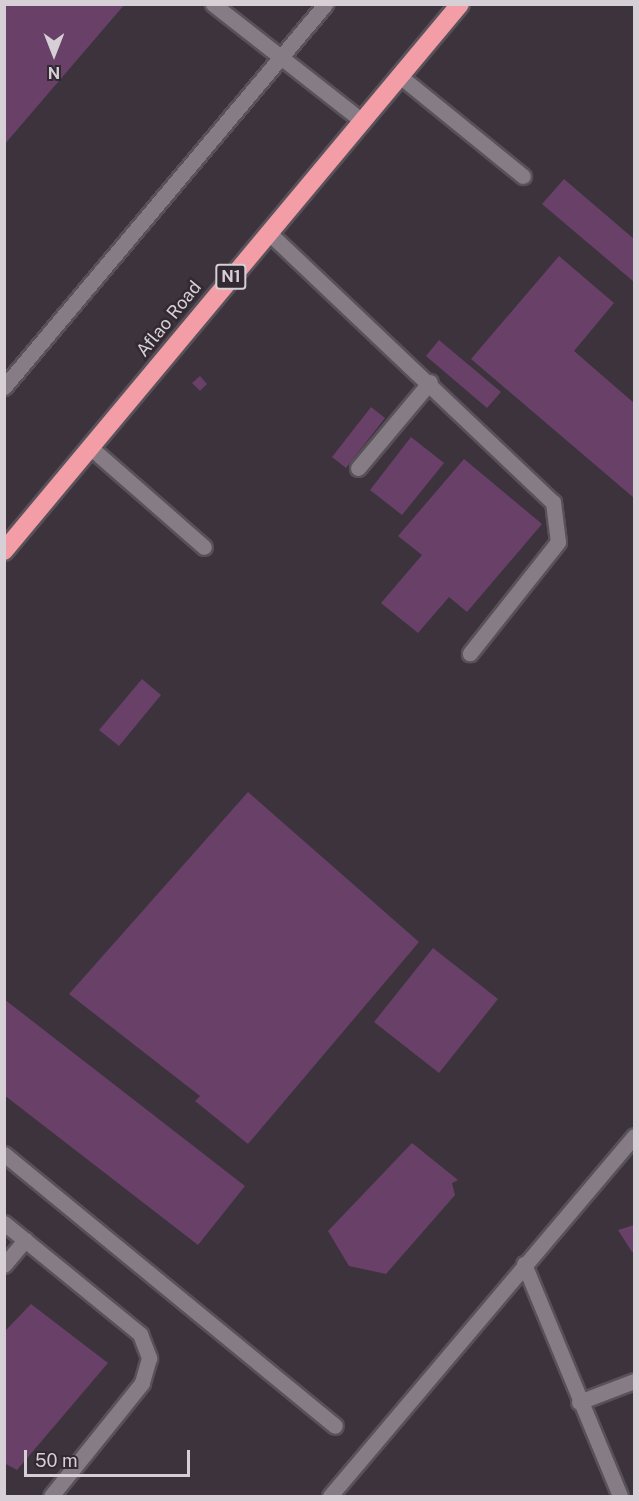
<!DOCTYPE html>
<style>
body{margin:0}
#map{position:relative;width:639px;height:1501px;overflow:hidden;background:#3c333c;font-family:"Public Sans",sans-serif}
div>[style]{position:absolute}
.building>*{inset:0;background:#684068}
.roads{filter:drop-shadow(2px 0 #595159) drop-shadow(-2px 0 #595159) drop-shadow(0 2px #595159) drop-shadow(0 -2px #595159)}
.minor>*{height:15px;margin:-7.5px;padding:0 7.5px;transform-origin:7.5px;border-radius:7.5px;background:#867c86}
.highway>*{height:18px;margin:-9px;padding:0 9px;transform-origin:9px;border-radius:9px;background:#f39da7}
span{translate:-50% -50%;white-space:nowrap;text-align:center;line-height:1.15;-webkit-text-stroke:5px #322932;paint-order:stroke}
.shield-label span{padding:2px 4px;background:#322932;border:2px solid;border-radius:4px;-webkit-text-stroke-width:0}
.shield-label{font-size:16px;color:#d6d0d6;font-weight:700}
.street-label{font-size:18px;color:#d6d0d6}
.frame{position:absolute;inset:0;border:6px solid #d6d0d6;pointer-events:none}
.north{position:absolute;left:24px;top:24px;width:60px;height:60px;-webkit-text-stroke:4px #322932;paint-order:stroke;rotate:180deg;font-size:16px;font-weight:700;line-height:24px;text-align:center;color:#d6d0d6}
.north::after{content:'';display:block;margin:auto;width:21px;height:27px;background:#d6d0d6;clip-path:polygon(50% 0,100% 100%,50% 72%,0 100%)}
.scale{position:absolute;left:24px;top:1450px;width:166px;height:27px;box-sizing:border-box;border:3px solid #d6d0d6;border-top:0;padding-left:8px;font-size:18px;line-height:21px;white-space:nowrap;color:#d6d0d6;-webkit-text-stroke:4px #322932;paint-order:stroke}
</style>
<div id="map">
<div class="building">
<i style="clip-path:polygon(4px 4px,125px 4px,4px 145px)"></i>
<i style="clip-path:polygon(564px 179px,634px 239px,634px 282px,542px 204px)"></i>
<i style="clip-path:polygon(559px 256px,614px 303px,574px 351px,634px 403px,634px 498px,471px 359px)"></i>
<i style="clip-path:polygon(439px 340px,501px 392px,487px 408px,426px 356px)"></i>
<i style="clip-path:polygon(200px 376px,207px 384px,200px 391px,192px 383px)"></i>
<i style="clip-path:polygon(371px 407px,385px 418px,346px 468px,332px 457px)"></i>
<i style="clip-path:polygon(411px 437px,444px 463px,402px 515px,370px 490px)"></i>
<i style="clip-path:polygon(464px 459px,542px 524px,467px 612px,449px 597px,418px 633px,381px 603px,422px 555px,398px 536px)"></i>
<i style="clip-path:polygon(142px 679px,161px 695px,119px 746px,99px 730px)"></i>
<i style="clip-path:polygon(248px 792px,419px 942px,248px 1144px,195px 1101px,200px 1096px,69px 994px)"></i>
<i style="clip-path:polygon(433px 948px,498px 999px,439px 1073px,374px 1022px)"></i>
<i style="clip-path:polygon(4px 999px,245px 1186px,198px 1245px,4px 1095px)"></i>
<i style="clip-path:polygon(412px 1143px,458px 1180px,452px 1183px,455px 1195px,386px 1274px,349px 1266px,328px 1231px)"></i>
<i style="clip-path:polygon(634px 1225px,634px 1251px,632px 1252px,618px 1230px)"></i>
<i style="clip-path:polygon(31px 1304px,108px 1363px,17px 1470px,4px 1463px,4px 1332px)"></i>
</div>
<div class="roads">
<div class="minor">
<i style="left:213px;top:4px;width:188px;rotate:38.1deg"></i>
<i style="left:401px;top:77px;width:157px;rotate:39.1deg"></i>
<i style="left:268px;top:232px;width:393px;rotate:43.5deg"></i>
<i style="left:553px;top:502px;width:40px;rotate:82.9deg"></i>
<i style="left:558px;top:542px;width:142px;rotate:128.4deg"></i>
<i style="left:4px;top:387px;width:500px;rotate:-50deg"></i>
<i style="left:91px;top:448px;width:150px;rotate:41.2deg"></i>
<i style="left:358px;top:468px;width:112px;rotate:-50.1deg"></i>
<i style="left:4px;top:1154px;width:428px;rotate:39.4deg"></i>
<i style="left:4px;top:1223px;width:176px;rotate:39.2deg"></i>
<i style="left:140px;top:1334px;width:26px;rotate:69deg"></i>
<i style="left:149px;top:1358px;width:26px;rotate:106deg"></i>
<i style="left:142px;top:1383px;width:145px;rotate:128.8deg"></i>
<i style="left:524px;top:1264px;width:251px;rotate:67.5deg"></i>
<i style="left:4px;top:1265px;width:33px;rotate:-50deg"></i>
<i style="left:579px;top:1402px;width:59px;rotate:-20.9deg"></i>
<i style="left:330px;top:1496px;width:471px;rotate:-49.8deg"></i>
</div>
<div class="highway">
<i style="left:4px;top:551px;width:712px;rotate:-50.18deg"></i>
</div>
</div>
<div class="shield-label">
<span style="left:231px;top:277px">N1</span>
</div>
<div class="street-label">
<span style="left:169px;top:319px;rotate:-51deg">Aflao Road</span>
</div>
<div class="frame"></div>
<div class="north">N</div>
<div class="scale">50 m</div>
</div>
